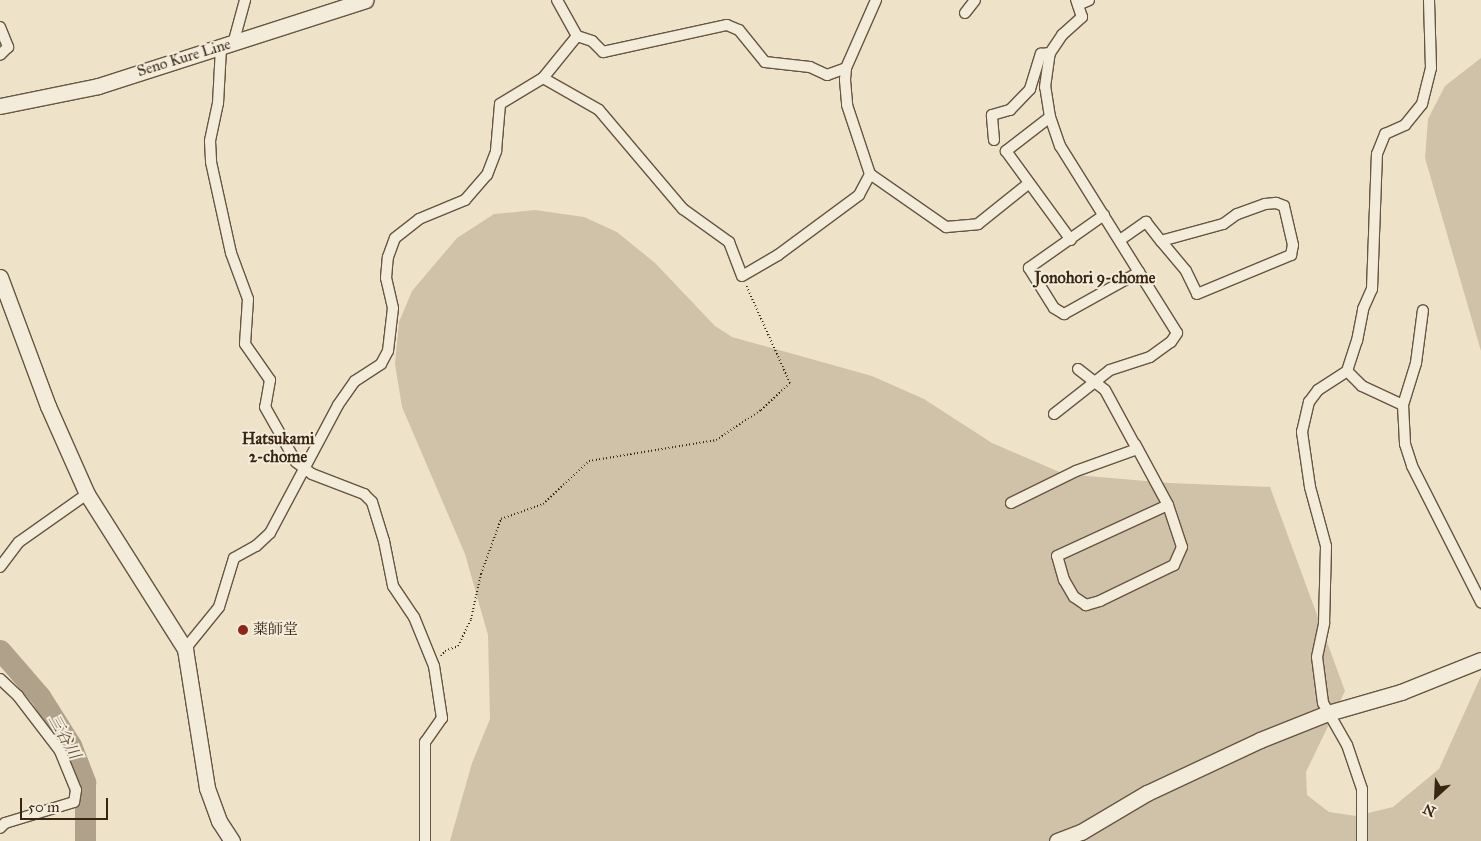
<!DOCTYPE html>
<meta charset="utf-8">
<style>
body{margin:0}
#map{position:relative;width:1481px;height:841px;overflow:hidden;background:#eee2c8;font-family:"IM FELL Great Primer","Noto Serif JP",serif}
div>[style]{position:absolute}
.green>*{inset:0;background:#cfc2a9}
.river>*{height:21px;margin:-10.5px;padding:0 10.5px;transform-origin:10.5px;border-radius:10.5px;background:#b0a28a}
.path>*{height:2px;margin-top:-1px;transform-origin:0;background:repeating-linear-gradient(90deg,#382613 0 1px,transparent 0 3.5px)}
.roads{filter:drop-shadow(1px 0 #665540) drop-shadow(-1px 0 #665540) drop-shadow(0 1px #665540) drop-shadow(0 -1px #665540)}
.street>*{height:10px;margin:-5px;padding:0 5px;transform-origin:5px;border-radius:5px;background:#f4ecdb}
.secondary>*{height:15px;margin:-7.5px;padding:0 7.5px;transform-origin:7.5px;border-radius:7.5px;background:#f4ecdb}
.dots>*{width:14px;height:14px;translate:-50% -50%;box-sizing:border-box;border:2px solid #f4ecdb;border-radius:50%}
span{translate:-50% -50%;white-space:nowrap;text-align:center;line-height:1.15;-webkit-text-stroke:4px #f4ecdb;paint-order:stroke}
.street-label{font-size:15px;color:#382613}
.poi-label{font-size:15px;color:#382613}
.left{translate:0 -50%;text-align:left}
.neighbourhood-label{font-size:16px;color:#382613;font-weight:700}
.water-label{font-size:16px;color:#5c4b37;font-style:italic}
.north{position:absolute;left:1411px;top:771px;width:50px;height:50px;-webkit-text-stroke:4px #f4ecdb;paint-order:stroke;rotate:205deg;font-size:14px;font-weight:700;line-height:20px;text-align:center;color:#382613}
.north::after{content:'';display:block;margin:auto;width:18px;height:22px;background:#382613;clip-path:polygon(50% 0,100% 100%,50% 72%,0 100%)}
.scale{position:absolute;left:20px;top:798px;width:88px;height:22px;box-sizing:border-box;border:2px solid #382613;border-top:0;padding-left:6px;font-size:15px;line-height:18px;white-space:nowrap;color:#382613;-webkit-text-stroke:4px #f4ecdb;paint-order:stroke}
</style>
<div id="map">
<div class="green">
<i style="clip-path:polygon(1481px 58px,1481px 351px,1425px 158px,1428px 119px,1445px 86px)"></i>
<i style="clip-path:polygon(535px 210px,584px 217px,617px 232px,655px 263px,715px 326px,732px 337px,872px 376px,924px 399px,992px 443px,1064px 474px,1169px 483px,1270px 487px,1345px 691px,1306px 772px,1307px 795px,1329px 812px,1356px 816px,1393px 807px,1439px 769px,1481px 676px,1481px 841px,450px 841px,472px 763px,490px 719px,488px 635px,465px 554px,402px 407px,395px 364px,399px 322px,412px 291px,457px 238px,494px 214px)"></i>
</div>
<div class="river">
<i style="left:0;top:650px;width:61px;rotate:49deg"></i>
<i style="left:40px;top:696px;width:58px;rotate:57.7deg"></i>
<i style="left:71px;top:745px;width:40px;rotate:69deg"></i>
<i style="left:85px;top:782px;width:59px;rotate:90deg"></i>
</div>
<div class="path">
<i style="left:441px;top:656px;width:6px;rotate:-51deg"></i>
<i style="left:445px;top:651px;width:14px;rotate:-21deg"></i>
<i style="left:458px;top:646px;width:30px;rotate:-64deg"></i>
<i style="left:471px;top:619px;width:46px;rotate:-77.5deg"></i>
<i style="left:481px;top:574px;width:59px;rotate:-70deg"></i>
<i style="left:501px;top:519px;width:45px;rotate:-19.7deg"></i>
<i style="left:543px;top:504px;width:63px;rotate:-43.1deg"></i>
<i style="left:589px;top:461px;width:129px;rotate:-9.4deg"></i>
<i style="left:716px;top:440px;width:54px;rotate:-33.7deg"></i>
<i style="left:761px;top:410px;width:40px;rotate:-43deg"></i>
<i style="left:790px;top:383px;width:107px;rotate:-114.2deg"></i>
</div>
<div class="roads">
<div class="street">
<i style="left:876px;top:0;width:74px;rotate:113.8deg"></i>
<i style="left:846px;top:68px;width:12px;rotate:95deg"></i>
<i style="left:845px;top:80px;width:25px;rotate:85deg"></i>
<i style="left:847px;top:105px;width:73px;rotate:71.6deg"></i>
<i style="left:870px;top:174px;width:93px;rotate:34.9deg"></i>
<i style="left:946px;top:227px;width:32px;rotate:-5deg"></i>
<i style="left:978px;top:224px;width:64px;rotate:-38.7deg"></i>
<i style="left:1078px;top:5px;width:12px;rotate:-24deg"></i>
<i style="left:965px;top:13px;width:16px;rotate:-52deg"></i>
<i style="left:0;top:27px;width:22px;rotate:68deg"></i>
<i style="left:8px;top:47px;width:11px;rotate:135deg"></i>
<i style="left:577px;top:36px;width:16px;rotate:18deg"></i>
<i style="left:592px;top:41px;width:16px;rotate:45deg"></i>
<i style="left:603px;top:52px;width:127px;rotate:-12.3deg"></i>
<i style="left:727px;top:25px;width:13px;rotate:23deg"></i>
<i style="left:739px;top:30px;width:41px;rotate:50.9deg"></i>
<i style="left:765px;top:62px;width:45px;rotate:6.3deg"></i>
<i style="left:810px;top:67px;width:19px;rotate:25deg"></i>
<i style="left:827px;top:75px;width:20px;rotate:-20deg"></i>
<i style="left:233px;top:44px;width:46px;rotate:-74.7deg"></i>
<i style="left:221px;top:48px;width:55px;rotate:93.1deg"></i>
<i style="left:218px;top:103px;width:39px;rotate:102deg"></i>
<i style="left:210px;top:141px;width:21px;rotate:87deg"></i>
<i style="left:211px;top:162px;width:93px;rotate:77.6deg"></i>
<i style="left:231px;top:253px;width:49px;rotate:69.7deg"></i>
<i style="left:248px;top:299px;width:45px;rotate:93.8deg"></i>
<i style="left:245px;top:344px;width:44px;rotate:55.2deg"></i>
<i style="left:270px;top:380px;width:27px;rotate:100deg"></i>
<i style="left:265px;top:407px;width:63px;rotate:60.6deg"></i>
<i style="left:296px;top:462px;width:20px;rotate:37deg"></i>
<i style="left:312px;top:474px;width:56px;rotate:21deg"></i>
<i style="left:364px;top:494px;width:11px;rotate:45deg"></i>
<i style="left:372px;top:502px;width:41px;rotate:72.9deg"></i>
<i style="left:384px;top:541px;width:46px;rotate:78.7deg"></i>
<i style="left:393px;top:586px;width:37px;rotate:56deg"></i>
<i style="left:414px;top:617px;width:53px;rotate:67.8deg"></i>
<i style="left:434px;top:666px;width:53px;rotate:81.3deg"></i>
<i style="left:442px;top:718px;width:29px;rotate:125deg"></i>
<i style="left:425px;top:742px;width:99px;rotate:90deg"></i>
<i style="left:543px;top:78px;width:64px;rotate:29.7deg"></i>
<i style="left:599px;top:110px;width:130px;rotate:49.7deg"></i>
<i style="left:683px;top:209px;width:57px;rotate:35.7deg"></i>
<i style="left:729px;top:242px;width:36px;rotate:69deg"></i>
<i style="left:742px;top:276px;width:42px;rotate:-30.3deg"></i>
<i style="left:778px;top:255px;width:101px;rotate:-36.5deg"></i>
<i style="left:859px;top:195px;width:24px;rotate:-62deg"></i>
<i style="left:1050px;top:117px;width:56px;rotate:142.3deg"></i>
<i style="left:1006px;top:151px;width:110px;rotate:53.9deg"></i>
<i style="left:994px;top:140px;width:25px;rotate:-95deg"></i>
<i style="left:992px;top:115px;width:19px;rotate:-16deg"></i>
<i style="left:1010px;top:110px;width:29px;rotate:-46deg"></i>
<i style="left:1030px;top:89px;width:37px;rotate:-73deg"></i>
<i style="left:1041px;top:54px;width:9px;rotate:-6deg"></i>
<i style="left:1104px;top:215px;width:92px;rotate:144.8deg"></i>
<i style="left:1029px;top:268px;width:47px;rotate:58deg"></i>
<i style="left:1054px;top:308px;width:12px;rotate:31deg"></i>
<i style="left:1064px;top:314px;width:86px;rotate:-29.2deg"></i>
<i style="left:1120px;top:240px;width:32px;rotate:-35deg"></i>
<i style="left:1146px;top:222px;width:24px;rotate:52deg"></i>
<i style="left:1161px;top:241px;width:39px;rotate:50deg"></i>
<i style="left:1186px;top:271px;width:25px;rotate:64deg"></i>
<i style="left:1197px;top:294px;width:102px;rotate:-22.5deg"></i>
<i style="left:1291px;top:255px;width:10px;rotate:-79deg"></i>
<i style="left:1293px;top:245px;width:40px;rotate:-103deg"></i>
<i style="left:1284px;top:206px;width:9px;rotate:-159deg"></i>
<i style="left:1276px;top:203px;width:11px;rotate:175deg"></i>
<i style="left:1265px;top:204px;width:30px;rotate:160deg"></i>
<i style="left:1237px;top:214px;width:17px;rotate:144deg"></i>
<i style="left:1223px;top:224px;width:64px;rotate:164.7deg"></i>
<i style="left:1078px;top:369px;width:34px;rotate:38deg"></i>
<i style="left:1105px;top:390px;width:67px;rotate:61.5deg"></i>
<i style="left:1347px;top:371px;width:21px;rotate:45deg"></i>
<i style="left:1362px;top:386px;width:45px;rotate:24.9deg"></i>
<i style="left:1403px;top:405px;width:39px;rotate:87deg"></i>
<i style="left:1405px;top:444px;width:23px;rotate:72deg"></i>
<i style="left:1412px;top:466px;width:153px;rotate:63.1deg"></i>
<i style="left:1403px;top:405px;width:44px;rotate:-72.8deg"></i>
<i style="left:1416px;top:363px;width:53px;rotate:-82.5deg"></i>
<i style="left:1054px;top:414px;width:71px;rotate:-38.2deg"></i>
<i style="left:1110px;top:370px;width:42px;rotate:-18deg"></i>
<i style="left:1150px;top:357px;width:26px;rotate:-36deg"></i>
<i style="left:1171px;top:342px;width:11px;rotate:-56deg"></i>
<i style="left:1177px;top:333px;width:221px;rotate:-122deg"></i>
<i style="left:1060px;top:146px;width:31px;rotate:-109deg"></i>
<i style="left:1050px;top:117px;width:30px;rotate:-99deg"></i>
<i style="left:1045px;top:87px;width:34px;rotate:-82deg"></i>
<i style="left:1050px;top:53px;width:22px;rotate:-56deg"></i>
<i style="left:1062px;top:35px;width:27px;rotate:-42deg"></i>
<i style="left:1082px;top:17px;width:18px;rotate:-109deg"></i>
<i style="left:1135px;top:444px;width:69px;rotate:61.6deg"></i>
<i style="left:1011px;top:503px;width:72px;rotate:-26.2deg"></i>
<i style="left:1076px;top:471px;width:65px;rotate:-19.8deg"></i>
<i style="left:1168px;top:505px;width:44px;rotate:71.6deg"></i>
<i style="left:1182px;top:547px;width:20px;rotate:114deg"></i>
<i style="left:1174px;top:565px;width:82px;rotate:154.1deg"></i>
<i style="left:1100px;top:601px;width:15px;rotate:164deg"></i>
<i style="left:1086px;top:605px;width:14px;rotate:-146deg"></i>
<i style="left:1074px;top:597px;width:20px;rotate:-120deg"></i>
<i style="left:1064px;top:580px;width:25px;rotate:-106deg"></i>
<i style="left:1057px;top:556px;width:122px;rotate:-24.7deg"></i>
<i style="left:0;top:567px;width:31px;rotate:-53deg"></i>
<i style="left:19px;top:542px;width:83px;rotate:-35.2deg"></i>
<i style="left:185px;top:649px;width:54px;rotate:-51deg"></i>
<i style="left:219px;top:607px;width:51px;rotate:-73deg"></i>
<i style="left:234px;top:558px;width:25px;rotate:-29deg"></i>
<i style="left:256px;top:546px;width:19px;rotate:-43deg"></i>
<i style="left:270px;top:533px;width:145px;rotate:-62deg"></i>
<i style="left:338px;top:405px;width:29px;rotate:-55deg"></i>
<i style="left:355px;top:381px;width:31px;rotate:-33deg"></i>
<i style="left:381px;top:364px;width:15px;rotate:-62deg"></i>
<i style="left:388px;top:351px;width:43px;rotate:-83.4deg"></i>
<i style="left:393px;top:308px;width:31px;rotate:-103deg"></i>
<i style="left:386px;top:278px;width:21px;rotate:-85deg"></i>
<i style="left:388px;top:257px;width:20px;rotate:-70deg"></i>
<i style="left:395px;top:238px;width:31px;rotate:-38deg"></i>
<i style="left:419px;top:219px;width:50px;rotate:-22.4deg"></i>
<i style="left:465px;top:200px;width:33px;rotate:-49deg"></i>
<i style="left:487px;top:175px;width:26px;rotate:-69deg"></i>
<i style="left:496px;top:151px;width:47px;rotate:-85.1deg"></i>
<i style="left:500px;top:104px;width:50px;rotate:-31.2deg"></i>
<i style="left:543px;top:78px;width:54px;rotate:-51deg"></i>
<i style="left:577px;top:36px;width:41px;rotate:-119.1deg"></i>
<i style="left:0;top:679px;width:25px;rotate:43deg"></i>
<i style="left:18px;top:696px;width:69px;rotate:52.6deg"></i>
<i style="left:60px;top:751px;width:42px;rotate:67.7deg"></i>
<i style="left:76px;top:790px;width:12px;rotate:99deg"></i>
<i style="left:74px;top:802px;width:72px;rotate:163.1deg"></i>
<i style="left:5px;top:823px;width:7px;rotate:135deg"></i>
<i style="left:1362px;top:841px;width:52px;rotate:-90deg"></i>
<i style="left:1362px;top:789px;width:46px;rotate:-108.8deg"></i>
<i style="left:1347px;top:745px;width:48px;rotate:-119.7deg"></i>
<i style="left:1323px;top:703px;width:46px;rotate:-97.4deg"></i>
<i style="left:1317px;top:657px;width:35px;rotate:-78deg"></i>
<i style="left:1324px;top:623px;width:77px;rotate:-88.5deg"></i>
<i style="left:1326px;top:546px;width:61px;rotate:-105.2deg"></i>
<i style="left:1310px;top:487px;width:56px;rotate:-98.3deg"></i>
<i style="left:1302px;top:432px;width:31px;rotate:-77deg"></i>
<i style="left:1309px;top:402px;width:15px;rotate:-53deg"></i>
<i style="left:1318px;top:390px;width:35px;rotate:-33deg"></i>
<i style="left:1347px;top:371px;width:32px;rotate:-72deg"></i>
<i style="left:1357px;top:341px;width:33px;rotate:-79deg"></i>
<i style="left:1363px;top:309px;width:22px;rotate:-66deg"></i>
<i style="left:1372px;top:289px;width:135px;rotate:-87.9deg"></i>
<i style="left:1377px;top:154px;width:22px;rotate:-68deg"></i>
<i style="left:1385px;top:134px;width:22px;rotate:-24deg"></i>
<i style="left:1405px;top:125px;width:27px;rotate:-51deg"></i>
<i style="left:1422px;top:104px;width:37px;rotate:-76deg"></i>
<i style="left:1431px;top:68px;width:68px;rotate:-91.7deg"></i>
</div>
<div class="secondary">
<i style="left:0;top:106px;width:100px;rotate:-11.5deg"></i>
<i style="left:98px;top:86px;width:281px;rotate:-17.8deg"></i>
<i style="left:0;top:277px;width:138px;rotate:69.6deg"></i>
<i style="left:48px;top:406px;width:96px;rotate:66.1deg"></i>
<i style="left:87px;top:494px;width:183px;rotate:57.7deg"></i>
<i style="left:185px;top:649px;width:141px;rotate:81deg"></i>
<i style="left:207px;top:788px;width:35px;rotate:70deg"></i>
<i style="left:219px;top:821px;width:24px;rotate:57deg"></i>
<i style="left:1057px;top:841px;width:26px;rotate:-21deg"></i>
<i style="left:1081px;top:832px;width:77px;rotate:-30.6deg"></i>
<i style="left:1147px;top:793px;width:125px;rotate:-25.1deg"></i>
<i style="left:1260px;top:740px;width:73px;rotate:-21.7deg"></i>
<i style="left:1328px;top:713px;width:76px;rotate:-16deg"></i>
<i style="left:1401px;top:692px;width:86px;rotate:-21.8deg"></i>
</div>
</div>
<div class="dots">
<i style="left:243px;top:630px;background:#8f2418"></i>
</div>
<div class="street-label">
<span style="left:184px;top:58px;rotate:-17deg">Seno Kure Line</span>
</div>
<div class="poi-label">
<span class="left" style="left:253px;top:630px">薬師堂</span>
</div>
<div class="neighbourhood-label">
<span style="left:1095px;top:278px">Jonohori 9-chome</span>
<span style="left:278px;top:448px">Hatsukami<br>2-chome</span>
</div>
<div class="water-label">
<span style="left:64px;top:737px;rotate:61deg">三谷川</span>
</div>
<div class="north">N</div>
<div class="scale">50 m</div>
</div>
